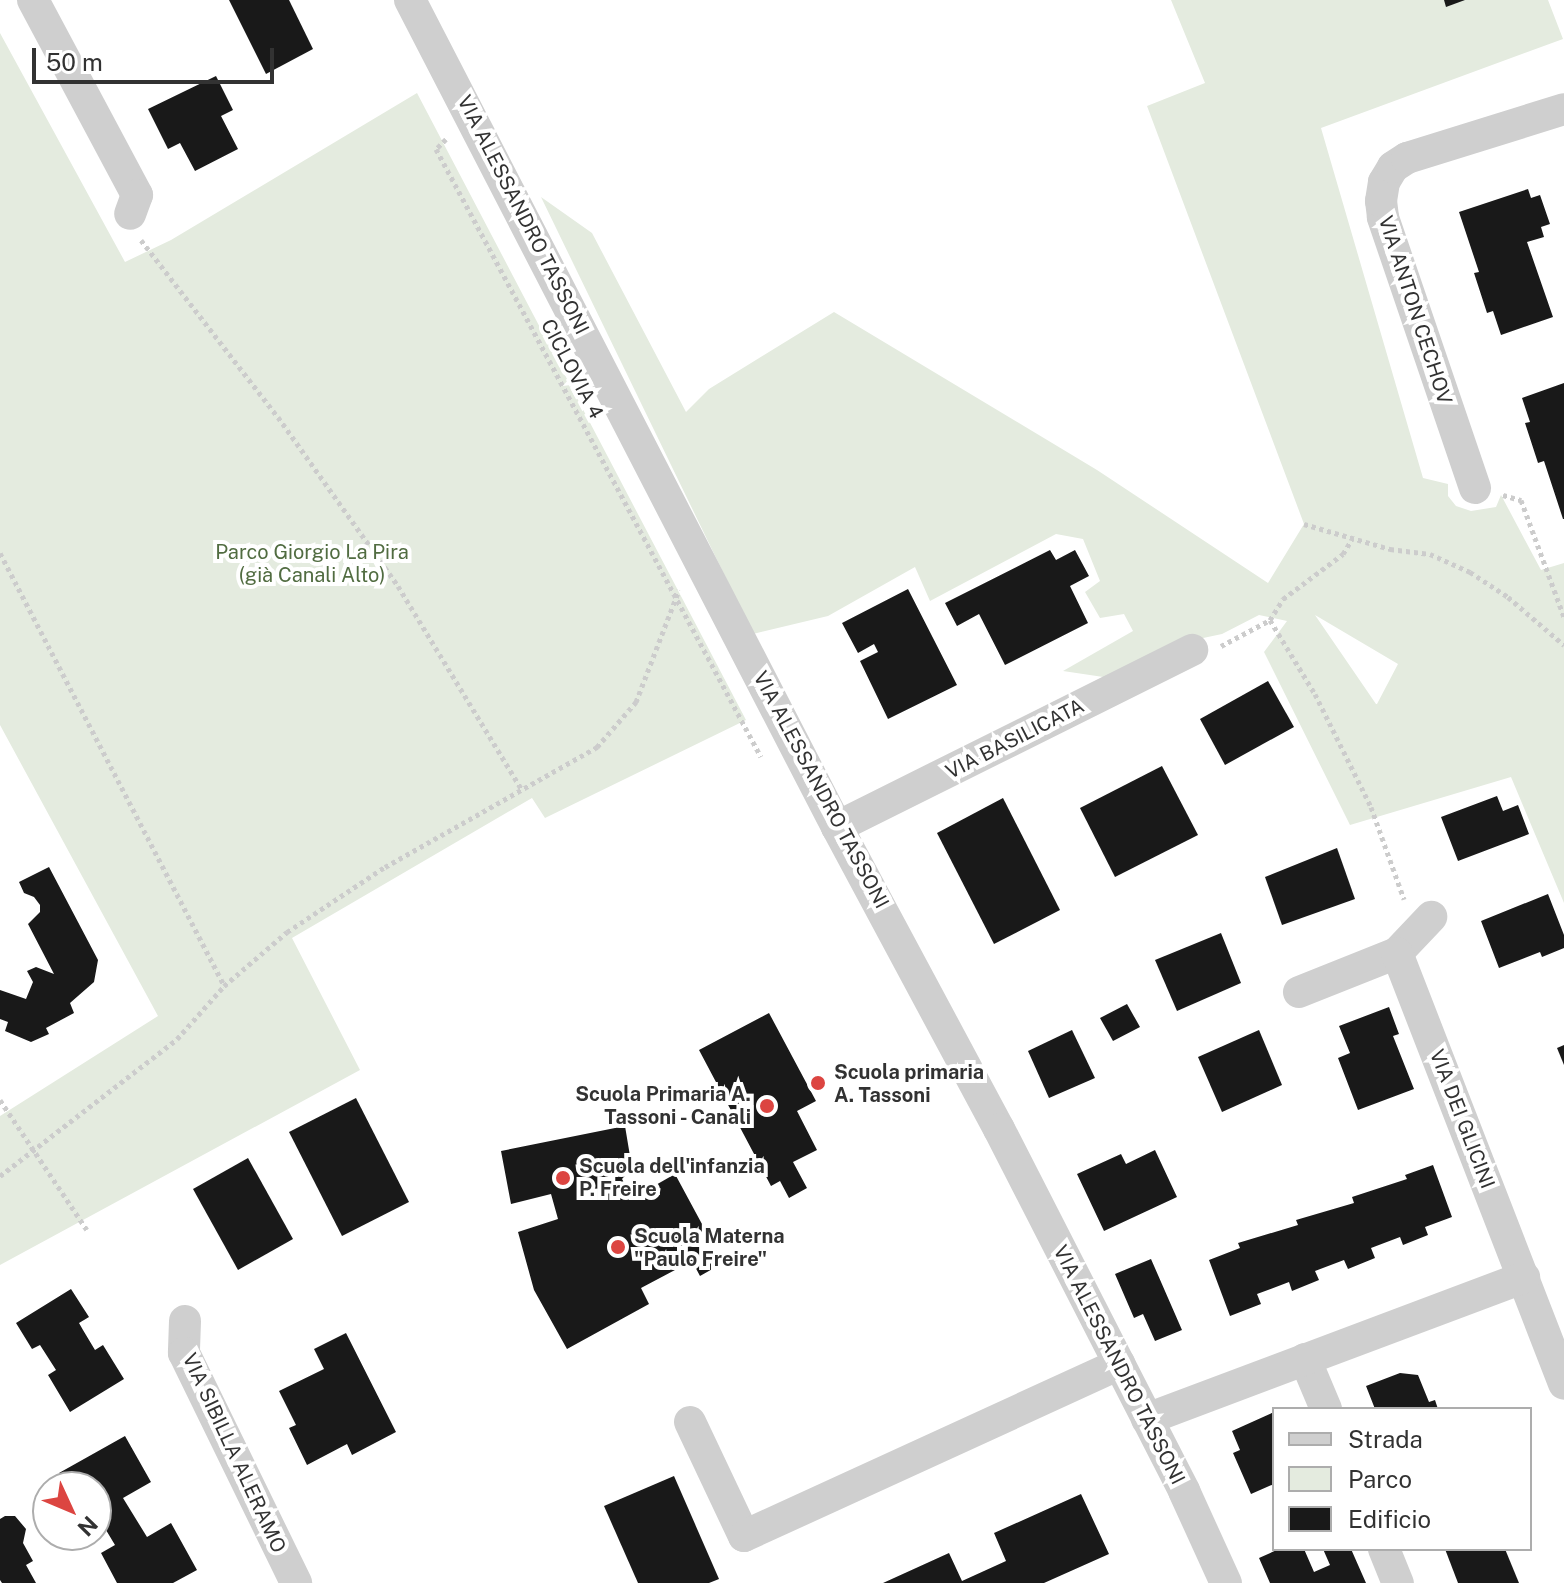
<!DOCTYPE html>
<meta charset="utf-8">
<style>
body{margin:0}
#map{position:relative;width:1564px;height:1583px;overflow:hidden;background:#fff;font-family:"Public Sans",sans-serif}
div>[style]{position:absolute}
.green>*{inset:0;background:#e4ebdf}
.building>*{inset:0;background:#191919}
.path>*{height:5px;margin-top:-2.5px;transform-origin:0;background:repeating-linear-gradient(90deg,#ccc 0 4px,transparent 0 8px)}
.minor>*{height:32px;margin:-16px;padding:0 16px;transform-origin:16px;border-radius:16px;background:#cfcfcf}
.dots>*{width:22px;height:22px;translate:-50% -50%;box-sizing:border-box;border:4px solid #fff;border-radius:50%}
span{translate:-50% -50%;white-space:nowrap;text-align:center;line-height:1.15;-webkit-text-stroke:8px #fff;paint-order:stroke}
.street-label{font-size:20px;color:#323232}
.park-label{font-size:20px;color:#516c41}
.poi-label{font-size:20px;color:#323232;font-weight:700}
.left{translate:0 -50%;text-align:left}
.right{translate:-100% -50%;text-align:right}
.legend{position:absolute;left:1272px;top:1407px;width:260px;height:144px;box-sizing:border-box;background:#fff;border:2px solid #adadad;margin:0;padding:10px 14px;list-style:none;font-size:24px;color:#323232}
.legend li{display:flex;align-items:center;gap:16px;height:40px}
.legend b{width:40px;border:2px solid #adadad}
.north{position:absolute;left:32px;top:1471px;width:80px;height:80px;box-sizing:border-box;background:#fff;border:2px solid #adadad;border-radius:50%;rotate:134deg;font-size:22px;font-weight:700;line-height:32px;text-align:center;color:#323232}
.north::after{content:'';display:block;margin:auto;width:28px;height:36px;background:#dc4541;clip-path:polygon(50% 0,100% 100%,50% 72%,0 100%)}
.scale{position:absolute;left:32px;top:48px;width:242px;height:36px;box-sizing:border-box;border:4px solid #323232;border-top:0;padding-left:10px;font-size:24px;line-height:28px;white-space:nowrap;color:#323232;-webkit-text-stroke:6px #fff;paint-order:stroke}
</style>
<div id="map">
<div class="green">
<i style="clip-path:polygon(evenodd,1171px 0,1548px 0,1563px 39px,1321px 128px,1423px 478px,1448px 484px,1448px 496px,1456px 506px,1471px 511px,1496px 507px,1501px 495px,1541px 570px,1564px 563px,1564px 903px,1511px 777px,1350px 825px,1264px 652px,1287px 621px,1259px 615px,1222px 634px,1189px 641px,1110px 678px,1063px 671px,1133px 631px,1124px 614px,1100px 618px,1085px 592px,1100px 581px,1083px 539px,1056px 534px,930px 601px,915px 567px,828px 616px,753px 634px,541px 197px,592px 233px,686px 412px,709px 389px,834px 312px,1097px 470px,1268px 583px,1304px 524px,1147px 106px,1205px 83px,1171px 0,1315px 615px,1398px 664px,1377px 704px,1376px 704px,1315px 615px)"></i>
<i style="clip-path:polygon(0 33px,125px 262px,171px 240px,417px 93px,746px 720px,545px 818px,532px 798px,292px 938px,360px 1070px,0 1265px,0 1116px,158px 1016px,0 725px)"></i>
</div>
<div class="building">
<i style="clip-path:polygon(229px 0,289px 0,313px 49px,266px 74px)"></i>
<i style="clip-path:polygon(1444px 0,1465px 0,1446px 7px)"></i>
<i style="clip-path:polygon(216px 76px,233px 110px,221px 116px,238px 149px,195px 171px,180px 143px,168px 149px,148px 109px)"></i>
<i style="clip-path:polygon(1528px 189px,1531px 198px,1540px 195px,1550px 224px,1541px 227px,1544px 237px,1527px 242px,1553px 317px,1501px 335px,1493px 311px,1487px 313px,1474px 273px,1479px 272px,1459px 212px)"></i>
<i style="clip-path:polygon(1564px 383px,1564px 519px,1563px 519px,1544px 461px,1538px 463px,1525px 423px,1530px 422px,1522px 398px)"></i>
<i style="clip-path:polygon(1050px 550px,1056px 560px,1075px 550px,1089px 576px,1070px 586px,1088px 623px,1005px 665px,979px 614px,957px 626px,945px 603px)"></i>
<i style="clip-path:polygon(908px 589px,957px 685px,888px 719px,860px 661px,878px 652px,874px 644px,858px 653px,842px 623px)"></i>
<i style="clip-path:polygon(1268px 681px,1294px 727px,1225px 765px,1200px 719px)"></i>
<i style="clip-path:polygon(1162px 766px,1198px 835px,1115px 877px,1080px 808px)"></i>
<i style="clip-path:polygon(1497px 796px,1503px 811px,1518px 805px,1529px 834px,1458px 861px,1441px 817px)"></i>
<i style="clip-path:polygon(1003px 798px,1060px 910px,994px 944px,937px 833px)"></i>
<i style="clip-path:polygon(1337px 848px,1355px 899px,1282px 925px,1265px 877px)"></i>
<i style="clip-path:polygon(49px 867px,98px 960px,94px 982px,70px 1003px,74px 1013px,46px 1028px,49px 1034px,31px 1042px,5px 1031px,8px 1022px,0 1019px,0 990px,26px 999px,33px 982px,27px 971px,36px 967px,54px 974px,28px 924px,40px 912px,40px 905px,34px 897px,24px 893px,19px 882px)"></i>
<i style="clip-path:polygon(1548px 894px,1564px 935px,1564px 948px,1542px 957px,1540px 952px,1499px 968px,1481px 921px)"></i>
<i style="clip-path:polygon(1221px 933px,1241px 983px,1177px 1011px,1155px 960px)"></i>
<i style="clip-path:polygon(1127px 1004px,1140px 1027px,1113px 1041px,1100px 1018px)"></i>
<i style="clip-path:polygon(1389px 1007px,1399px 1034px,1393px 1036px,1414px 1089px,1358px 1110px,1338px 1058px,1350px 1053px,1339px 1026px)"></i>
<i style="clip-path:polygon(769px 1013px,816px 1101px,797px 1111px,817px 1150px,793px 1162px,807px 1188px,789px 1198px,780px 1181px,771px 1186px,699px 1050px)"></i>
<i style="clip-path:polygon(1072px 1030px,1095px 1078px,1049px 1098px,1028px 1051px)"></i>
<i style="clip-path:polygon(1259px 1030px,1282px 1085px,1222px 1112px,1198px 1057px)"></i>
<i style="clip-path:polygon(1564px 1045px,1564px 1065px,1557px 1048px)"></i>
<i style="clip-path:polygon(356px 1098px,409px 1202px,342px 1236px,289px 1132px)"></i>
<i style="clip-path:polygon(625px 1126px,632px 1168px,622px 1179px,633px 1198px,675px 1174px,723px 1263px,700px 1276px,692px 1261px,641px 1288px,649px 1304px,567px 1349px,534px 1290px,518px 1232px,558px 1219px,551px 1194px,511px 1204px,501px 1151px)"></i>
<i style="clip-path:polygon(1155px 1150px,1177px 1197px,1104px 1231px,1077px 1174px,1121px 1154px,1126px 1164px)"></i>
<i style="clip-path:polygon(248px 1158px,293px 1239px,238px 1270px,193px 1189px)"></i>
<i style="clip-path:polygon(1433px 1165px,1452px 1217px,1425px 1227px,1428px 1235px,1403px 1245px,1400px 1237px,1371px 1248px,1375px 1258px,1348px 1269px,1344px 1260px,1315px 1271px,1319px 1280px,1292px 1291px,1289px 1282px,1257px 1294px,1261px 1304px,1230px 1316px,1209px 1260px,1240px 1248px,1238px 1243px,1298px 1225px,1296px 1220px,1354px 1203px,1352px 1197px,1407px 1179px,1405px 1175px)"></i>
<i style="clip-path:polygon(1151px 1259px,1182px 1330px,1155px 1341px,1143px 1314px,1134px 1318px,1115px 1274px)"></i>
<i style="clip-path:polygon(71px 1289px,89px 1317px,79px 1323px,83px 1330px,95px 1350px,103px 1345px,124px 1379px,70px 1412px,48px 1375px,56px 1370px,40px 1345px,32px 1349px,16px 1323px)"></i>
<i style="clip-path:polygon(346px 1333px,396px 1432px,352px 1455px,347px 1444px,307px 1465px,289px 1428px,296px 1425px,279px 1391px,324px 1369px,314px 1349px)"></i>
<i style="clip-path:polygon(1400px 1373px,1418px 1375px,1429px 1402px,1435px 1400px,1438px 1409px,1375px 1409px,1366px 1386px)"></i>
<i style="clip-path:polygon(1274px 1412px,1274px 1484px,1251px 1494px,1233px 1453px,1240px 1450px,1232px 1431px)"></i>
<i style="clip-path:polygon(125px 1436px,151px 1482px,123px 1498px,147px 1537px,171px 1523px,197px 1570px,173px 1583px,117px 1583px,101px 1553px,115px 1545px,100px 1520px,96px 1522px,96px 1487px,67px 1487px,59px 1473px)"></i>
<i style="clip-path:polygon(674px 1476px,719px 1579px,709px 1583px,638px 1583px,604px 1506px)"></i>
<i style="clip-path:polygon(1081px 1494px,1109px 1554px,1044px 1583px,883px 1583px,949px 1553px,962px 1581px,1006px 1561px,994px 1533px)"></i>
<i style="clip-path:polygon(5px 1516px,15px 1516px,26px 1529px,23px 1543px,33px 1561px,26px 1565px,36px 1583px,2px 1583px,0 1580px,0 1519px)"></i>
<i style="clip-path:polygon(1279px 1549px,1304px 1549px,1314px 1572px,1330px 1565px,1323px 1549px,1351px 1549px,1366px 1583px,1270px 1583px,1259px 1558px)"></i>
<i style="clip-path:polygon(1445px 1549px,1505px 1549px,1519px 1583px,1458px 1583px)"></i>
</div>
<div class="path">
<i style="left:446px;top:139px;width:14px;rotate:135deg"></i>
<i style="left:436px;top:149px;width:689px;rotate:61.87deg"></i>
<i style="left:141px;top:240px;width:224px;rotate:52.3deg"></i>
<i style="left:278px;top:417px;width:207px;rotate:54.6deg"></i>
<i style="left:398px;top:586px;width:239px;rotate:58.7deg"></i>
<i style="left:1503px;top:495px;width:19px;rotate:16deg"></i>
<i style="left:1521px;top:500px;width:125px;rotate:69.8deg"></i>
<i style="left:1304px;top:524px;width:90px;rotate:16.2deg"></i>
<i style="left:1390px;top:549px;width:40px;rotate:7.1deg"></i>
<i style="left:1430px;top:554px;width:44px;rotate:24.2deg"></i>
<i style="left:1470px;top:572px;width:45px;rotate:33.3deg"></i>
<i style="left:1508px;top:597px;width:74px;rotate:40.6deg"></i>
<i style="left:0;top:553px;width:488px;rotate:62.6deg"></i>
<i style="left:1270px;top:620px;width:87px;rotate:58.7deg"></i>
<i style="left:1315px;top:694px;width:126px;rotate:63.6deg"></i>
<i style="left:1371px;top:807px;width:98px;rotate:70.3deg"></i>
<i style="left:1221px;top:646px;width:55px;rotate:-28deg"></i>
<i style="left:1270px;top:620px;width:25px;rotate:-58deg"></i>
<i style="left:1283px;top:599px;width:75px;rotate:-36.9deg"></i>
<i style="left:1343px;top:554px;width:17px;rotate:-59deg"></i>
<i style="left:0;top:1100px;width:156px;rotate:56.2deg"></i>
<i style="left:0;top:1176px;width:224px;rotate:-37.7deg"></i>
<i style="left:177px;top:1039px;width:71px;rotate:-48.4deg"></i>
<i style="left:224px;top:986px;width:83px;rotate:-40.6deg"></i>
<i style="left:287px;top:932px;width:118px;rotate:-33.6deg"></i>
<i style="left:385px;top:867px;width:244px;rotate:-29.5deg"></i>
<i style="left:597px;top:747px;width:60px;rotate:-49.1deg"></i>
<i style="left:636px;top:702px;width:120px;rotate:-69deg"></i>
</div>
<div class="minor">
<i style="left:33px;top:0;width:221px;rotate:61.9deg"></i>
<i style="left:137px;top:195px;width:20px;rotate:110deg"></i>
<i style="left:410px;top:0;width:931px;rotate:62.69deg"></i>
<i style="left:837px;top:827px;width:343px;rotate:61.8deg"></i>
<i style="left:999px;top:1129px;width:407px;rotate:62.9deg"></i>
<i style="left:1184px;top:1491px;width:101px;rotate:65.5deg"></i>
<i style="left:1475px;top:488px;width:286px;rotate:-108.8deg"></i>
<i style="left:1383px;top:217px;width:16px;rotate:-97deg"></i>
<i style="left:1381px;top:201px;width:19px;rotate:-81deg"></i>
<i style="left:1384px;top:182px;width:17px;rotate:-59deg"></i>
<i style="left:1393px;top:167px;width:17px;rotate:-33deg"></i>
<i style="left:1407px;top:158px;width:164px;rotate:-17.3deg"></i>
<i style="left:837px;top:827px;width:397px;rotate:-26.5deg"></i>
<i style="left:1397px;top:953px;width:50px;rotate:-46.6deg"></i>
<i style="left:1299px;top:992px;width:105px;rotate:-21.7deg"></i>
<i style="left:1397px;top:953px;width:462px;rotate:68.8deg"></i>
<i style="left:185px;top:1321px;width:32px;rotate:92deg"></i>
<i style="left:184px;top:1353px;width:256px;rotate:64deg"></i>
<i style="left:1305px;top:1359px;width:54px;rotate:67.2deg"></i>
<i style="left:1147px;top:1419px;width:403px;rotate:-20.6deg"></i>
<i style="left:690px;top:1422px;width:126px;rotate:64.7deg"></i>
<i style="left:744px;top:1536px;width:413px;rotate:-24.6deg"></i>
<i style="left:1384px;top:1549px;width:37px;rotate:68deg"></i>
</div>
<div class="dots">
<i style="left:818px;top:1083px;background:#dc4541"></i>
<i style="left:767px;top:1106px;background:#dc4541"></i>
<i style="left:563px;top:1178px;background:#dc4541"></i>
<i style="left:618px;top:1247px;background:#dc4541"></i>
</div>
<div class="street-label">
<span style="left:523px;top:215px;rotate:63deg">VIA ALESSANDRO TASSONI</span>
<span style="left:1415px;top:310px;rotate:72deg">VIA ANTON CECHOV</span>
<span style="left:572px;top:369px;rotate:62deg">CICLOVIA 4</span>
<span style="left:1015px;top:739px;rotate:-27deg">VIA BASILICATA</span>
<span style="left:821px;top:790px;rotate:62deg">VIA ALESSANDRO TASSONI</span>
<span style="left:1462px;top:1119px;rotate:69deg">VIA DEI GLICINI</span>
<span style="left:1119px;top:1365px;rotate:63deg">VIA ALESSANDRO TASSONI</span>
<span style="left:234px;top:1453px;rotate:65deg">VIA SIBILLA ALERAMO</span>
</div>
<div class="park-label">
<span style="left:312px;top:564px">Parco Giorgio La Pira<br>(già Canali Alto)</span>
</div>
<div class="poi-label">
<span class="left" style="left:834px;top:1084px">Scuola primaria<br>A. Tassoni</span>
<span class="right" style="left:751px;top:1106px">Scuola Primaria A.<br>Tassoni - Canali</span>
<span class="left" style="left:579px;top:1178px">Scuola dell'infanzia<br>P. Freire</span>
<span class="left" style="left:634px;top:1248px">Scuola Materna<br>"Paulo Freire"</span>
</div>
<ul class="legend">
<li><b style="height:10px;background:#cfcfcf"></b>Strada</li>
<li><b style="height:22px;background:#e4ebdf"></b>Parco</li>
<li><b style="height:22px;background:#191919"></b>Edificio</li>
</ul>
<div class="north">N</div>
<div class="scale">50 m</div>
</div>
